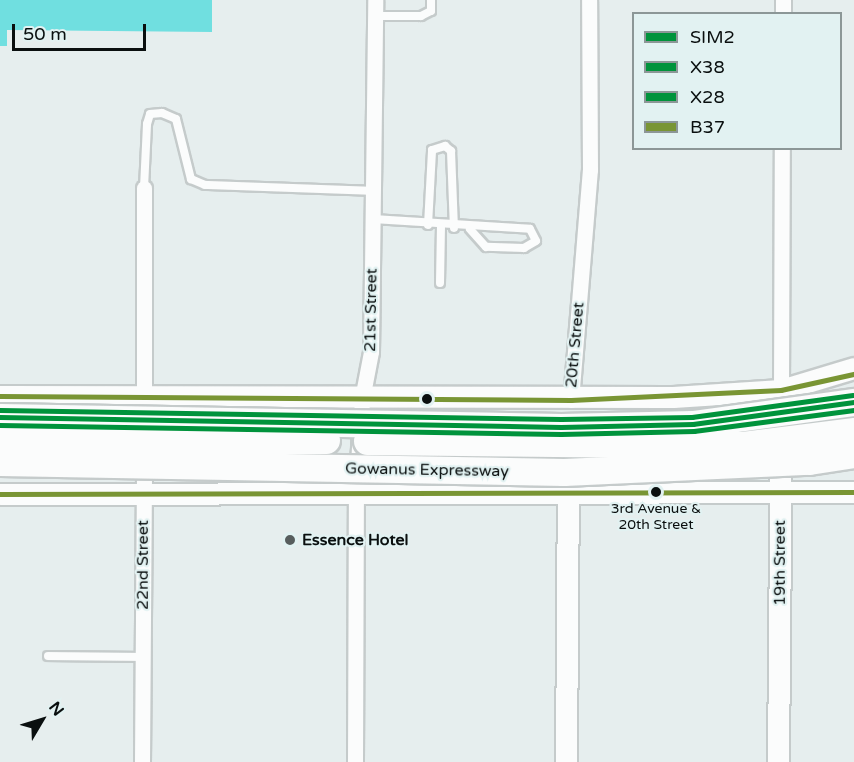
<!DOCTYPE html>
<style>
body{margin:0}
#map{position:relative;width:854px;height:762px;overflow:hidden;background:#e6eeee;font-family:"Varela Round",sans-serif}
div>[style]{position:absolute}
.water>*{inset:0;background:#70dfe0}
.roads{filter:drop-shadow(2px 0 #c5cbcb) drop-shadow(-2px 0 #c5cbcb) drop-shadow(0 2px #c5cbcb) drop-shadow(0 -2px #c5cbcb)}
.lane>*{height:8px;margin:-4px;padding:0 4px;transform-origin:4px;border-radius:4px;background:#fbfcfc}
.street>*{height:15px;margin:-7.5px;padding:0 7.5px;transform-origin:7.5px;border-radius:7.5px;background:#fbfcfc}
.secondary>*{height:21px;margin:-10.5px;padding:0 10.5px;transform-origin:10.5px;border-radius:10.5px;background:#fbfcfc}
.bridges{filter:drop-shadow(2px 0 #c5cbcb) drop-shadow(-2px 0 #c5cbcb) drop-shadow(0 2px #c5cbcb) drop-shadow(0 -2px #c5cbcb)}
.highway-bridge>*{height:27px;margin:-13.5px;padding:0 13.5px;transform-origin:13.5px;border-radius:13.5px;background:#fbfcfc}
.bus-1>*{height:4.5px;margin:-2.25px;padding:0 2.25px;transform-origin:2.25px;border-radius:2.25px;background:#00933c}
.bus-2>*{height:4.5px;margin:-2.25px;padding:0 2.25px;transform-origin:2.25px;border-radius:2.25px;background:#00933c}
.bus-3>*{height:4.5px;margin:-2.25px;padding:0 2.25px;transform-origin:2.25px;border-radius:2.25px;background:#00933c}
.bus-4>*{height:4.5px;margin:-2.25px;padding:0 2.25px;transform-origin:2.25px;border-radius:2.25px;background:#799534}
.dots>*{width:16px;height:16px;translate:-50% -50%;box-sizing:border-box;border:3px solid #e2f2f2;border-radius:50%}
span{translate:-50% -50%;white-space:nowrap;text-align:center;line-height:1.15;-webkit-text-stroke:4.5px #e2f2f2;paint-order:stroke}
.bus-label{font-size:14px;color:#0a0f0f}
.street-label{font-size:16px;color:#0a0f0f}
.poi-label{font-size:16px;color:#0a0f0f;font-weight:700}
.left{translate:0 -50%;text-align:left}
.legend{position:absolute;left:632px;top:12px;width:210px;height:138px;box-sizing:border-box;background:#e2f2f2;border:2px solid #8c9797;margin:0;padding:8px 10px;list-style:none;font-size:18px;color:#0a0f0f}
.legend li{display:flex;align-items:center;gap:12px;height:30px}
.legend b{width:30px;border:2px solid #8c9797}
.north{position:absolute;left:12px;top:690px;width:60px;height:60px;-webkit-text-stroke:4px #e2f2f2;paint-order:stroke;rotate:52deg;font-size:16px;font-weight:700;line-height:24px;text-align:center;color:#0a0f0f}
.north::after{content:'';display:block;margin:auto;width:21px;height:27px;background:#0a0f0f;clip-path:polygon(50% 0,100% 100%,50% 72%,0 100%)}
.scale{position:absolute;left:12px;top:24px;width:134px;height:27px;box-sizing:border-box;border:3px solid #0a0f0f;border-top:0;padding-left:8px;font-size:18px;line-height:21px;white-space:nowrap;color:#0a0f0f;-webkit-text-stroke:4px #e2f2f2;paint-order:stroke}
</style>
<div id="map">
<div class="water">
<i style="clip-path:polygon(0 0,212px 0,212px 32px,7px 30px,7px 46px,0 46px)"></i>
</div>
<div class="roads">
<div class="lane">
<i style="left:375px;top:16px;width:46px"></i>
<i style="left:421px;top:16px;width:11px;rotate:-27deg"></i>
<i style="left:431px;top:11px;width:11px;rotate:-90deg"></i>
<i style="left:144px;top:188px;width:64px;rotate:-87.3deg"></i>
<i style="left:147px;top:124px;width:10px;rotate:-73deg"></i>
<i style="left:150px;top:114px;width:12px;rotate:-5deg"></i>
<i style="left:162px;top:113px;width:15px;rotate:23deg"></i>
<i style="left:176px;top:119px;width:62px;rotate:76deg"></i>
<i style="left:191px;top:179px;width:15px;rotate:23deg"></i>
<i style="left:205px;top:185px;width:168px;rotate:2deg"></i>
<i style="left:373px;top:219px;width:157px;rotate:3.6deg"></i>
<i style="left:530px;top:229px;width:13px;rotate:63deg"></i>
<i style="left:536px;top:241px;width:14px;rotate:150deg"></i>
<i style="left:524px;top:248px;width:38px;rotate:-178deg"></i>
<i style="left:486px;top:247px;width:24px;rotate:-132deg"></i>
<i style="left:428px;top:225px;width:75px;rotate:-86.9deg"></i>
<i style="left:432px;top:150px;width:14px;rotate:-17deg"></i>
<i style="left:445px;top:146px;width:8px;rotate:40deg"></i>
<i style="left:451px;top:151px;width:77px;rotate:87.8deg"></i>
<i style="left:440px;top:283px;width:56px;rotate:-89deg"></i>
<i style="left:48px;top:656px;width:95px;rotate:0.6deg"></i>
</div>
<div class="street">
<i style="left:783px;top:14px;width:14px;rotate:-90deg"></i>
<i style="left:144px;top:188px;width:216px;rotate:90deg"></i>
<i style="left:781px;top:390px;width:242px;rotate:-89.8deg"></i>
<i style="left:571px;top:400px;width:231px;rotate:-85.3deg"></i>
<i style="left:590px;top:170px;width:170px;rotate:-90.3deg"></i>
<i style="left:142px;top:762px;width:304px;rotate:-89.6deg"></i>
<i style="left:355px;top:762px;width:267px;rotate:-89.8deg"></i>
<i style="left:356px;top:495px;width:96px;rotate:-86.4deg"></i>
<i style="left:362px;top:399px;width:48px;rotate:-79.2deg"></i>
<i style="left:371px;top:352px;width:352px;rotate:-89.3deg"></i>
</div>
<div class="secondary">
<i style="left:0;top:396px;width:673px;rotate:0.09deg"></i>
<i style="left:673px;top:397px;width:108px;rotate:-3.7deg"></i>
<i style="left:781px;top:390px;width:76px;rotate:-16.8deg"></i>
<i style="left:0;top:494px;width:854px;rotate:-0.13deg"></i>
<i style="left:566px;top:762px;width:278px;rotate:-89.6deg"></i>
<i style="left:778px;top:762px;width:366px;rotate:-89.5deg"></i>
</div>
</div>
<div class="bridges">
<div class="highway-bridge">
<i style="left:0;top:417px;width:561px;rotate:1.02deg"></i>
<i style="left:561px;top:427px;width:132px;rotate:-1.3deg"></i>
<i style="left:693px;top:424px;width:162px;rotate:-7.8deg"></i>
<i style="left:0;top:440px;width:326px"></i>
<i style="left:367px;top:441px;width:376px;rotate:0.6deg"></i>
<i style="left:743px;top:445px;width:112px;rotate:-7.2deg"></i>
<i style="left:0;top:462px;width:564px;rotate:1.02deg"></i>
<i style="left:564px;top:472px;width:245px;rotate:-2.6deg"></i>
<i style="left:809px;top:461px;width:46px;rotate:-8.8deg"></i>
</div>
</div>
<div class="bus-1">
<i style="left:0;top:417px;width:561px;rotate:1.02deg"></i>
<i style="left:561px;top:427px;width:132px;rotate:-1.3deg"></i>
<i style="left:693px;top:424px;width:162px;rotate:-7.8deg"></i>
</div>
<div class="bus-2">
<i style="left:0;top:425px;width:561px;rotate:0.92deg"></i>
<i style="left:561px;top:434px;width:133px;rotate:-1.3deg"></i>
<i style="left:694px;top:431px;width:161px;rotate:-7.5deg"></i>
</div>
<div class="bus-3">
<i style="left:0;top:410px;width:561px;rotate:0.92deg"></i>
<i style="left:561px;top:419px;width:131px;rotate:-0.9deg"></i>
<i style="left:692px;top:417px;width:162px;rotate:-7.8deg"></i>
</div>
<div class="bus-4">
<i style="left:0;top:396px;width:571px;rotate:0.4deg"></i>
<i style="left:571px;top:400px;width:210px;rotate:-2.7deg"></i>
<i style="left:781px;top:390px;width:75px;rotate:-12.4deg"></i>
<i style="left:0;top:494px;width:854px;rotate:-0.13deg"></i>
</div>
<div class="dots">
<i style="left:427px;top:399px;background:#0a0f0f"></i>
<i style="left:656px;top:492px;background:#0a0f0f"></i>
<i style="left:290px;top:540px;background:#575d5d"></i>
</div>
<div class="bus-label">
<span style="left:656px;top:517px">3rd Avenue &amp;<br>20th Street</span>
</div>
<div class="street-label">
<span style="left:371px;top:310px;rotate:-89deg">21st Street</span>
<span style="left:575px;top:345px;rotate:-85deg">20th Street</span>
<span style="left:427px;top:470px;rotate:1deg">Gowanus Expressway</span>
<span style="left:780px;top:563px;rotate:-90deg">19th Street</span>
<span style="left:143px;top:565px;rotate:-90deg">22nd Street</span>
</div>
<div class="poi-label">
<span class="left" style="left:302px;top:540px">Essence Hotel</span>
</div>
<ul class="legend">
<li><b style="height:8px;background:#00933c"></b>SIM2</li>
<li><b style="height:8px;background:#00933c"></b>X38</li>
<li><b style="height:8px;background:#00933c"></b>X28</li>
<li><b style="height:8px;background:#799534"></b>B37</li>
</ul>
<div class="north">N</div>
<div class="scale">50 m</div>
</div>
